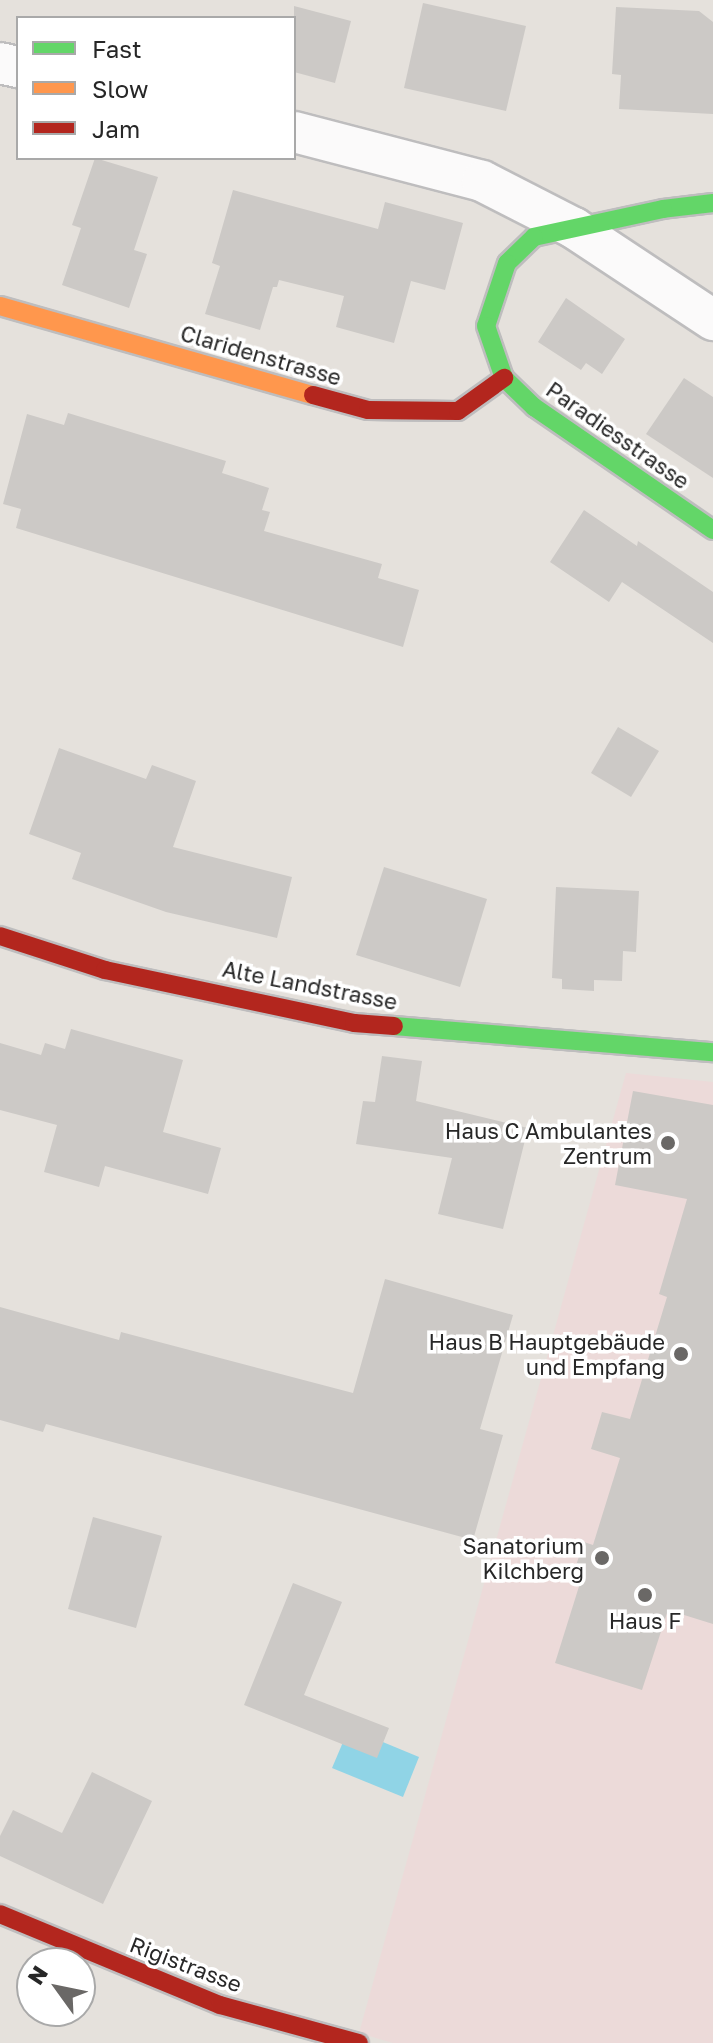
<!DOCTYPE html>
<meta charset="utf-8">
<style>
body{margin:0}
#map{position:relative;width:713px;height:2043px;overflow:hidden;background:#e5e1dc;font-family:"Golos Text",sans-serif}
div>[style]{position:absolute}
.medical>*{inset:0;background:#ecdad9}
.water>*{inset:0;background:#90d4e6}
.building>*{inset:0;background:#ccc9c6}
.roads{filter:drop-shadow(2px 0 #bebdbe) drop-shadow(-2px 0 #bebdbe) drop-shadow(0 2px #bebdbe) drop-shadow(0 -2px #bebdbe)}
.street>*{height:40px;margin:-20px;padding:0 20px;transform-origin:20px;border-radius:20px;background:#fbfafa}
.fast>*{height:18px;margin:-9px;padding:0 9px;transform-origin:9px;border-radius:9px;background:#63d668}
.slow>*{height:18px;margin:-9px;padding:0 9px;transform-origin:9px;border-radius:9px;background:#ff974d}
.jam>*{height:18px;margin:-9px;padding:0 9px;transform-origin:9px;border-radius:9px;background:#b3261e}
.dots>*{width:22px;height:22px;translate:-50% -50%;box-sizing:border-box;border:4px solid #fff;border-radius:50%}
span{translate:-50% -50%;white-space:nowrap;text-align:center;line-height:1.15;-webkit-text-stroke:7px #fff;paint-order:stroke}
.street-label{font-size:22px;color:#272727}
.poi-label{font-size:22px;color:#272727}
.right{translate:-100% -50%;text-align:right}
.legend{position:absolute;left:16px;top:16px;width:280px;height:144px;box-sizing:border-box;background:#fff;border:2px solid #a9a9a9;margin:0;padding:10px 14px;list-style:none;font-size:24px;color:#272727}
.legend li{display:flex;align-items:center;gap:16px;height:40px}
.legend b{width:40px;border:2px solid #a9a9a9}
.north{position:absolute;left:16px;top:1947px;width:80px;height:80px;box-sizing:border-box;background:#fff;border:2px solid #a9a9a9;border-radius:50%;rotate:303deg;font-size:22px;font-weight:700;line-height:32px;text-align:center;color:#272727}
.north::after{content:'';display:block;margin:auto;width:28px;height:36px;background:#6a6866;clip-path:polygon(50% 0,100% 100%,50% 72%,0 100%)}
</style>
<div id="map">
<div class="medical">
<i style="clip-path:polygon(626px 1073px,713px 1082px,713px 2043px,393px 2043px,359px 2033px)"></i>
</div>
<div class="water">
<i style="clip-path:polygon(349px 1728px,419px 1757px,403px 1797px,332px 1768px)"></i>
</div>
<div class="building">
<i style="clip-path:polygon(423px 3px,526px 26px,506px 111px,404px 88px)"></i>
<i style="clip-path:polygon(294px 6px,351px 21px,335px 83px,294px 72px)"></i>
<i style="clip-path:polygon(616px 7px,699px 11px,713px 22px,713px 114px,619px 109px,621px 75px,612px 74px)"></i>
<i style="clip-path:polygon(95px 158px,158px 177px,134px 250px,147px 254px,129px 308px,62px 285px,81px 228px,72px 225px)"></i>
<i style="clip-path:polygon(233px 190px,378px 229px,385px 202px,463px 223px,445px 290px,411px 281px,394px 343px,336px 327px,344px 296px,279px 280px,277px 287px,273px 287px,260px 330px,205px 314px,220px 266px,212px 263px)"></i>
<i style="clip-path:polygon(566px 298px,625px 339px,602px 374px,586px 363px,581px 370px,538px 342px)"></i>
<i style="clip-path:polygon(684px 378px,713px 397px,713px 478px,646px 434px)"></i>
<i style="clip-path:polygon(68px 413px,226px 461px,222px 473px,269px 488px,262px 510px,270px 512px,264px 531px,382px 564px,378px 578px,419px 590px,403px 647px,16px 528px,21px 509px,3px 504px,27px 414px,64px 425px)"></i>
<i style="clip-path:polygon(584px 510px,637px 546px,638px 541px,713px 592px,713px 643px,622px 582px,609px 602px,550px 562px)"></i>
<i style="clip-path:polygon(618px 727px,659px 751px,631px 797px,591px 773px)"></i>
<i style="clip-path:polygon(59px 748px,146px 779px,152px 765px,196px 781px,173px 847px,292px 877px,277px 938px,166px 912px,72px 879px,81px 853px,29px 834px)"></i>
<i style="clip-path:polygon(384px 867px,487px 899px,460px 987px,356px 955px)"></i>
<i style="clip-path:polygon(556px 887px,639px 891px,636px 952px,623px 951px,622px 981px,594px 980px,594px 991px,562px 989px,562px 979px,552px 978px)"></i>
<i style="clip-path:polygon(71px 1029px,183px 1060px,163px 1132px,221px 1148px,208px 1194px,105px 1166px,99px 1187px,44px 1172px,57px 1125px,0 1110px,0 1043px,41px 1055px,45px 1043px,65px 1049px)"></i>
<i style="clip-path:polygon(382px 1056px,422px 1061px,416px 1101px,528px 1128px,503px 1229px,438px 1214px,452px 1158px,356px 1144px,363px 1101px,375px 1102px)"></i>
<i style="clip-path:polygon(633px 1091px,713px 1105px,713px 1624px,668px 1610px,642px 1690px,555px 1663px,581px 1580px,572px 1577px,584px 1542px,593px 1545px,620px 1458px,591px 1449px,602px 1412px,630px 1419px,667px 1297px,659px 1294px,687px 1199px,615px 1185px)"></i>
<i style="clip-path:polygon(385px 1279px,513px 1315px,480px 1429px,503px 1435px,473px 1540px,46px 1424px,43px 1432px,0 1420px,0 1307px,119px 1340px,121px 1332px,353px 1393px)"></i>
<i style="clip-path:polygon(93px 1517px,162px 1536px,136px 1628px,68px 1609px)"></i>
<i style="clip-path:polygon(293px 1583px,342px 1602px,304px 1695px,389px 1728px,377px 1758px,244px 1705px)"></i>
<i style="clip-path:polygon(92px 1772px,152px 1801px,103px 1904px,0 1856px,0 1836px,13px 1810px,62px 1833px)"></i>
</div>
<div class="roads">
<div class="street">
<i style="left:0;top:63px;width:18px;rotate:13deg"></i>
<i style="left:294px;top:132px;width:194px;rotate:14.6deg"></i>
<i style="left:482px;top:181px;width:103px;rotate:27.1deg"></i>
<i style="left:574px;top:228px;width:167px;rotate:33.5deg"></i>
</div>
<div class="fast">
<i style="left:713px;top:203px;width:50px;rotate:173.2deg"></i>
<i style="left:663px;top:209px;width:132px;rotate:167.8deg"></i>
<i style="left:534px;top:237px;width:37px;rotate:136deg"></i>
<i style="left:507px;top:263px;width:66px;rotate:108.4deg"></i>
<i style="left:486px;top:326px;width:55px;rotate:70.9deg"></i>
<i style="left:504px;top:378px;width:42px;rotate:44deg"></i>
<i style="left:534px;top:407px;width:217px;rotate:34.5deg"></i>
<i style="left:394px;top:1026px;width:320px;rotate:4.7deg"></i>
</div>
<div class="slow">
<i style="left:0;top:306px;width:325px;rotate:15.9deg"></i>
</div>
<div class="jam">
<i style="left:313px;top:395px;width:57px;rotate:15.3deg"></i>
<i style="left:368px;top:410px;width:90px;rotate:0.6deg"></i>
<i style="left:458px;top:411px;width:57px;rotate:-35.7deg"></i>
<i style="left:0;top:936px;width:110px;rotate:17.9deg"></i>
<i style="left:105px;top:970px;width:255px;rotate:12deg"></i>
<i style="left:354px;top:1023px;width:40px;rotate:4.3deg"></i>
<i style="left:0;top:1914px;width:238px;rotate:22.5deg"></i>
<i style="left:220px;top:2005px;width:144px;rotate:15.3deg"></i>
</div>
</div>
<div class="dots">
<i style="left:668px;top:1143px;background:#6a6866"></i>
<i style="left:681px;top:1354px;background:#6a6866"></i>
<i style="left:602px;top:1558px;background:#6a6866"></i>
<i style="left:645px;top:1595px;background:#6a6866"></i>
</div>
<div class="street-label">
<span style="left:261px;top:355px;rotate:16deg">Claridenstrasse</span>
<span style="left:618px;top:435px;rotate:35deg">Paradiesstrasse</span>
<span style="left:310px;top:985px;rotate:11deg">Alte Landstrasse</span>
<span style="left:186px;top:1964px;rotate:21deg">Rigistrasse</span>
</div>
<div class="poi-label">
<span class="right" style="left:652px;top:1143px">Haus C Ambulantes<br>Zentrum</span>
<span class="right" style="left:665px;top:1354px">Haus B Hauptgebäude<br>und Empfang</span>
<span class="right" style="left:584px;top:1558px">Sanatorium<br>Kilchberg</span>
<span style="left:645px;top:1621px">Haus F</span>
</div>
<ul class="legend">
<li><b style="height:10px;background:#63d668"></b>Fast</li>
<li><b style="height:10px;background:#ff974d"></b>Slow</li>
<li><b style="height:10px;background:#b3261e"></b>Jam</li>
</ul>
<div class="north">N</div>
</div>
